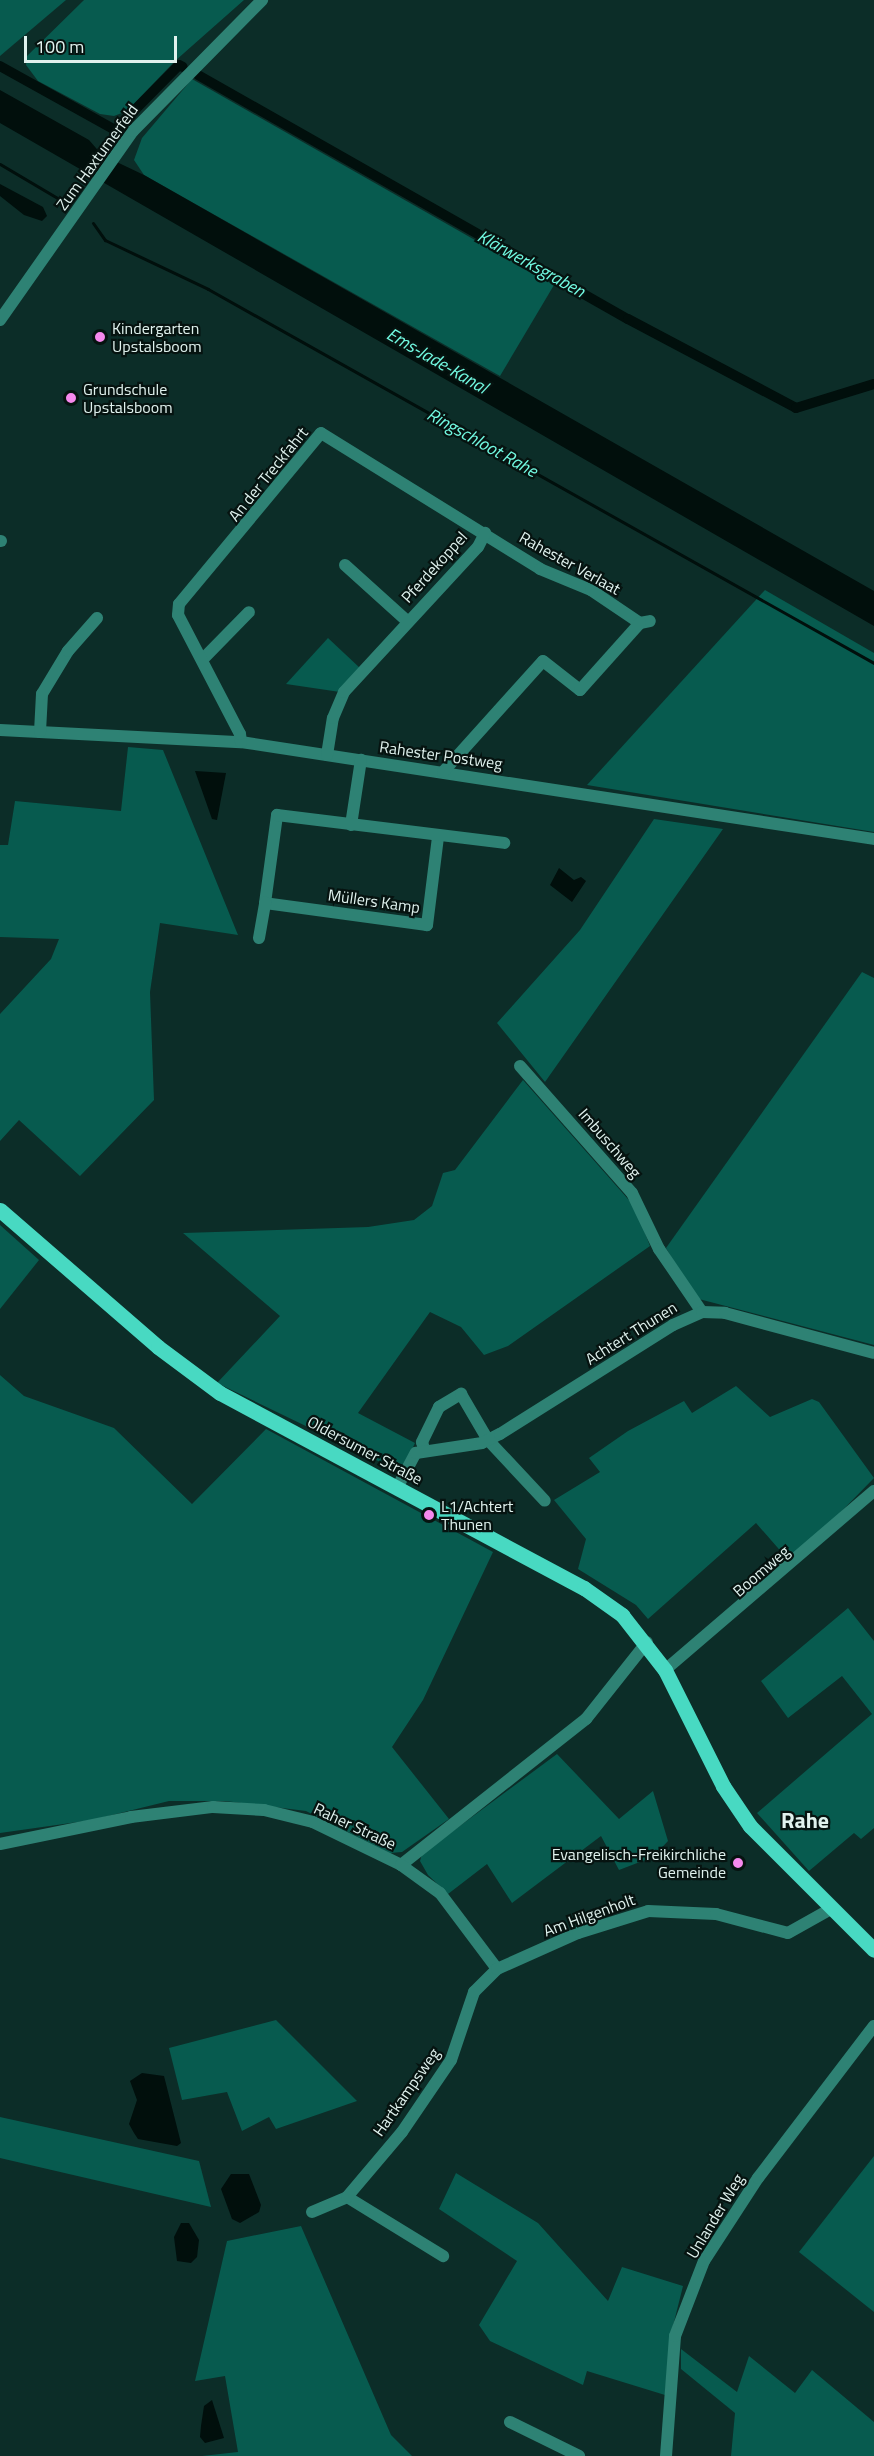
<!DOCTYPE html>
<meta charset="utf-8">
<style>
body{margin:0}
#map{position:relative;width:874px;height:2456px;overflow:hidden;background:#0c2d28;font-family:"Titillium Web",sans-serif}
div>[style]{position:absolute}
.green>*{inset:0;background:#075b4f}
.water>*{inset:0;background:#010f0c}
.stream>*{height:3px;margin:-1.5px;padding:0 1.5px;transform-origin:1.5px;border-radius:1.5px;background:#010f0c}
.canal>*{height:10px;margin:-5px;padding:0 5px;transform-origin:5px;border-radius:5px;background:#010f0c}
.minor>*{height:12px;margin:-6px;padding:0 6px;transform-origin:6px;border-radius:6px;background:#2e8274}
.major>*{height:15px;margin:-7.5px;padding:0 7.5px;transform-origin:7.5px;border-radius:7.5px;background:#48d9c2}
.dots>*{width:16px;height:16px;translate:-50% -50%;box-sizing:border-box;border:3px solid #061310;border-radius:50%}
span{translate:-50% -50%;white-space:nowrap;text-align:center;line-height:1.15;-webkit-text-stroke:4.5px #061310;paint-order:stroke}
.street-label{font-size:16px;color:#e0f2ee}
.poi-label{font-size:16px;color:#e0f2ee}
.left{translate:0 -50%;text-align:left}
.right{translate:-100% -50%;text-align:right}
.water-label{font-size:18px;color:#72fae2;font-style:italic}
.district-label{font-size:22px;color:#e0f2ee;font-weight:700}
.scale{position:absolute;left:24px;top:36px;width:153px;height:27px;box-sizing:border-box;border:3px solid #e0f2ee;border-top:0;padding-left:8px;font-size:18px;line-height:21px;white-space:nowrap;color:#e0f2ee;-webkit-text-stroke:4px #061310;paint-order:stroke}
</style>
<div id="map">
<div class="green">
<i style="clip-path:polygon(0 0,66px 0,0 56px)"></i>
<i style="clip-path:polygon(84px 0,244px 0,175px 61px,127px 111px,114px 116px,100px 114px,38px 81px,26px 65px,27px 56px)"></i>
<i style="clip-path:polygon(192px 79px,554px 285px,500px 376px,144px 175px,134px 160px,142px 138px)"></i>
<i style="clip-path:polygon(765px 590px,874px 653px,874px 832px,587px 785px)"></i>
<i style="clip-path:polygon(328px 638px,361px 669px,340px 692px,286px 684px)"></i>
<i style="clip-path:polygon(128px 747px,163px 750px,238px 935px,160px 923px,150px 992px,154px 1100px,80px 1176px,19px 1120px,0 1141px,0 1014px,51px 959px,59px 939px,0 937px,0 845px,8px 845px,15px 801px,121px 811px)"></i>
<i style="clip-path:polygon(654px 819px,723px 829px,545px 1082px,497px 1023px,580px 930px)"></i>
<i style="clip-path:polygon(862px 972px,874px 978px,874px 1345px,695px 1298px,666px 1248px)"></i>
<i style="clip-path:polygon(523px 1080px,635px 1207px,650px 1246px,508px 1346px,484px 1355px,461px 1327px,430px 1312px,358px 1413px,415px 1443px,401px 1472px,217px 1383px,280px 1316px,183px 1233px,368px 1227px,414px 1220px,432px 1206px,443px 1173px,455px 1170px)"></i>
<i style="clip-path:polygon(0 1225px,39px 1260px,0 1309px)"></i>
<i style="clip-path:polygon(0 1375px,24px 1396px,114px 1428px,192px 1504px,266px 1429px,493px 1552px,423px 1700px,392px 1747px,449px 1819px,402px 1852px,390px 1853px,306px 1811px,225px 1801px,169px 1801px,92px 1820px,0 1833px)"></i>
<i style="clip-path:polygon(736px 1386px,770px 1417px,812px 1399px,819px 1402px,874px 1478px,791px 1563px,756px 1523px,648px 1619px,636px 1605px,578px 1569px,586px 1539px,554px 1500px,600px 1472px,589px 1458px,628px 1431px,684px 1401px,692px 1413px)"></i>
<i style="clip-path:polygon(848px 1608px,874px 1641px,874px 1828px,861px 1839px,854px 1833px,809px 1871px,757px 1813px,872px 1714px,842px 1676px,788px 1718px,761px 1681px)"></i>
<i style="clip-path:polygon(557px 1754px,619px 1819px,653px 1791px,668px 1841px,653px 1857px,619px 1870px,601px 1836px,512px 1903px,487px 1864px,448px 1894px,428px 1875px,420px 1861px,422px 1854px)"></i>
<i style="clip-path:polygon(276px 2020px,357px 2101px,276px 2129px,269px 2117px,242px 2131px,227px 2092px,182px 2100px,169px 2048px)"></i>
<i style="clip-path:polygon(0 2117px,199px 2161px,211px 2207px,0 2158px)"></i>
<i style="clip-path:polygon(874px 2156px,874px 2312px,799px 2252px)"></i>
<i style="clip-path:polygon(456px 2173px,538px 2223px,608px 2301px,622px 2267px,683px 2286px,671px 2334px,665px 2395px,587px 2371px,583px 2385px,490px 2341px,479px 2325px,517px 2261px,439px 2209px)"></i>
<i style="clip-path:polygon(301px 2226px,391px 2435px,412px 2456px,202px 2456px,238px 2452px,225px 2376px,195px 2381px,227px 2241px)"></i>
<i style="clip-path:polygon(681px 2349px,737px 2392px,749px 2356px,795px 2393px,812px 2370px,874px 2422px,874px 2456px,731px 2456px,735px 2413px,681px 2369px)"></i>
</div>
<div class="water">
<i style="clip-path:polygon(0 90px,89px 140px,102px 155px,144px 175px,874px 591px,874px 626px,0 123px)"></i>
<i style="clip-path:polygon(0 184px,43px 207px,47px 216px,42px 221px,24px 215px,0 196px)"></i>
<i style="clip-path:polygon(195px 771px,226px 773px,217px 820px,212px 819px)"></i>
<i style="clip-path:polygon(559px 868px,574px 880px,581px 877px,586px 881px,572px 902px,550px 885px)"></i>
<i style="clip-path:polygon(142px 2073px,164px 2076px,181px 2143px,177px 2146px,138px 2139px,134px 2133px,129px 2124px,137px 2100px,130px 2081px)"></i>
<i style="clip-path:polygon(231px 2174px,249px 2174px,261px 2205px,259px 2212px,240px 2223px,232px 2219px,221px 2189px)"></i>
<i style="clip-path:polygon(181px 2223px,189px 2223px,199px 2240px,197px 2257px,191px 2263px,177px 2261px,174px 2237px)"></i>
<i style="clip-path:polygon(212px 2400px,224px 2438px,205px 2443px,200px 2437px,201px 2426px,204px 2406px)"></i>
</div>
<div class="stream">
<i style="left:0;top:164px;width:77px;rotate:30.6deg"></i>
<i style="left:93px;top:223px;width:21px;rotate:55deg"></i>
<i style="left:105px;top:240px;width:114px;rotate:25.4deg"></i>
<i style="left:208px;top:289px;width:764px;rotate:29.32deg"></i>
</div>
<div class="canal">
<i style="left:0;top:66px;width:132px;rotate:29.1deg"></i>
<i style="left:115px;top:130px;width:91px;rotate:-45.4deg"></i>
<i style="left:179px;top:65px;width:4px;rotate:27deg"></i>
<i style="left:198px;top:75px;width:494px;rotate:29.6deg"></i>
<i style="left:628px;top:319px;width:190px;rotate:27.9deg"></i>
<i style="left:796px;top:408px;width:82px;rotate:-17.1deg"></i>
</div>
<div class="minor">
<i style="left:0;top:320px;width:231px;rotate:-54.9deg"></i>
<i style="left:133px;top:131px;width:184px;rotate:-45.4deg"></i>
<i style="left:0;top:541px;width:1px"></i>
<i style="left:345px;top:565px;width:84px;rotate:42.1deg"></i>
<i style="left:202px;top:660px;width:67px;rotate:-45.6deg"></i>
<i style="left:0;top:730px;width:241px;rotate:2.9deg"></i>
<i style="left:241px;top:742px;width:640px;rotate:8.71deg"></i>
<i style="left:40px;top:732px;width:38px;rotate:-87deg"></i>
<i style="left:42px;top:694px;width:50px;rotate:-58.8deg"></i>
<i style="left:68px;top:651px;width:44px;rotate:-48.7deg"></i>
<i style="left:241px;top:742px;width:8px;rotate:-97deg"></i>
<i style="left:240px;top:734px;width:134px;rotate:-117.5deg"></i>
<i style="left:178px;top:615px;width:11px;rotate:-85deg"></i>
<i style="left:179px;top:604px;width:222px;rotate:-50.3deg"></i>
<i style="left:321px;top:433px;width:258px;rotate:31.8deg"></i>
<i style="left:540px;top:569px;width:55px;rotate:22.4deg"></i>
<i style="left:591px;top:590px;width:59px;rotate:34deg"></i>
<i style="left:640px;top:623px;width:10px;rotate:-11deg"></i>
<i style="left:327px;top:755px;width:37px;rotate:-81deg"></i>
<i style="left:333px;top:718px;width:28px;rotate:-67deg"></i>
<i style="left:344px;top:692px;width:197px;rotate:-47.3deg"></i>
<i style="left:478px;top:547px;width:16px;rotate:-63deg"></i>
<i style="left:443px;top:772px;width:149px;rotate:-48deg"></i>
<i style="left:543px;top:661px;width:47px;rotate:38.1deg"></i>
<i style="left:580px;top:690px;width:90px;rotate:-48.2deg"></i>
<i style="left:351px;top:825px;width:66px;rotate:-81.3deg"></i>
<i style="left:438px;top:837px;width:89px;rotate:97.1deg"></i>
<i style="left:427px;top:925px;width:163px;rotate:-172.3deg"></i>
<i style="left:265px;top:903px;width:89px;rotate:-82.2deg"></i>
<i style="left:277px;top:815px;width:229px;rotate:7deg"></i>
<i style="left:259px;top:938px;width:36px;rotate:-80deg"></i>
<i style="left:520px;top:1066px;width:169px;rotate:48.6deg"></i>
<i style="left:632px;top:1193px;width:62px;rotate:64.3deg"></i>
<i style="left:659px;top:1249px;width:76px;rotate:55.7deg"></i>
<i style="left:424px;top:1449px;width:7px;rotate:-106deg"></i>
<i style="left:422px;top:1442px;width:39px;rotate:-64deg"></i>
<i style="left:439px;top:1407px;width:26px;rotate:-31deg"></i>
<i style="left:461px;top:1394px;width:53px;rotate:59.6deg"></i>
<i style="left:488px;top:1440px;width:83px;rotate:46.9deg"></i>
<i style="left:397px;top:1488px;width:40px;rotate:-62deg"></i>
<i style="left:416px;top:1453px;width:67px;rotate:-8.6deg"></i>
<i style="left:482px;top:1443px;width:20px;rotate:-27deg"></i>
<i style="left:500px;top:1434px;width:204px;rotate:-32.2deg"></i>
<i style="left:673px;top:1325px;width:32px;rotate:-24deg"></i>
<i style="left:702px;top:1312px;width:23px;rotate:2deg"></i>
<i style="left:725px;top:1313px;width:154px;rotate:15deg"></i>
<i style="left:665px;top:1670px;width:275px;rotate:-40.6deg"></i>
<i style="left:0;top:1844px;width:134px;rotate:-11.6deg"></i>
<i style="left:131px;top:1817px;width:83px;rotate:-7deg"></i>
<i style="left:213px;top:1807px;width:51px;rotate:3.4deg"></i>
<i style="left:264px;top:1810px;width:50px;rotate:13.8deg"></i>
<i style="left:313px;top:1822px;width:98px;rotate:26deg"></i>
<i style="left:401px;top:1865px;width:236px;rotate:-38.3deg"></i>
<i style="left:586px;top:1719px;width:98px;rotate:-51.6deg"></i>
<i style="left:401px;top:1865px;width:48px;rotate:35.7deg"></i>
<i style="left:440px;top:1893px;width:95px;rotate:53.1deg"></i>
<i style="left:347px;top:2197px;width:113px;rotate:31.6deg"></i>
<i style="left:312px;top:2212px;width:38px;rotate:-23deg"></i>
<i style="left:347px;top:2197px;width:85px;rotate:-49.8deg"></i>
<i style="left:402px;top:2132px;width:87px;rotate:-55.8deg"></i>
<i style="left:451px;top:2060px;width:72px;rotate:-71.3deg"></i>
<i style="left:474px;top:1992px;width:33px;rotate:-45deg"></i>
<i style="left:497px;top:1969px;width:89px;rotate:-24deg"></i>
<i style="left:578px;top:1933px;width:73px;rotate:-17.4deg"></i>
<i style="left:648px;top:1911px;width:68px;rotate:2.5deg"></i>
<i style="left:716px;top:1914px;width:74px;rotate:14.8deg"></i>
<i style="left:788px;top:1933px;width:49px;rotate:-29.2deg"></i>
<i style="left:510px;top:2422px;width:77px;rotate:26.2deg"></i>
<i style="left:666px;top:2456px;width:120px;rotate:-85.7deg"></i>
<i style="left:675px;top:2336px;width:80px;rotate:-68.9deg"></i>
<i style="left:704px;top:2261px;width:99px;rotate:-57deg"></i>
<i style="left:758px;top:2178px;width:191px;rotate:-52.7deg"></i>
</div>
<div class="major">
<i style="left:0;top:1210px;width:209px;rotate:40.9deg"></i>
<i style="left:158px;top:1347px;width:77px;rotate:36.6deg"></i>
<i style="left:220px;top:1393px;width:413px;rotate:28.2deg"></i>
<i style="left:584px;top:1588px;width:47px;rotate:35.4deg"></i>
<i style="left:622px;top:1615px;width:70px;rotate:52deg"></i>
<i style="left:665px;top:1670px;width:130px;rotate:63.4deg"></i>
<i style="left:723px;top:1786px;width:48px;rotate:56deg"></i>
<i style="left:750px;top:1826px;width:175px;rotate:45deg"></i>
</div>
<div class="dots">
<i style="left:100px;top:337px;background:#f689ed"></i>
<i style="left:71px;top:398px;background:#f689ed"></i>
<i style="left:429px;top:1515px;background:#f689ed"></i>
<i style="left:738px;top:1863px;background:#f689ed"></i>
</div>
<div class="street-label">
<span style="left:97px;top:157px;rotate:-54deg">Zum Haxtumerfeld</span>
<span style="left:268px;top:474px;rotate:-51deg">An der Treckfahrt</span>
<span style="left:570px;top:563px;rotate:29deg">Rahester Verlaat</span>
<span style="left:434px;top:567px;rotate:-48deg">Pferdekoppel</span>
<span style="left:441px;top:755px;rotate:8deg">Rahester Postweg</span>
<span style="left:374px;top:901px;rotate:8deg">Müllers Kamp</span>
<span style="left:610px;top:1143px;rotate:49deg">Imbuschweg</span>
<span style="left:631px;top:1333px;rotate:-32deg">Achtert Thunen</span>
<span style="left:365px;top:1450px;rotate:28deg">Oldersumer Straße</span>
<span style="left:761px;top:1571px;rotate:-41deg">Boomweg</span>
<span style="left:355px;top:1826px;rotate:25deg">Raher Straße</span>
<span style="left:589px;top:1915px;rotate:-20deg">Am Hilgenholt</span>
<span style="left:406px;top:2092px;rotate:-55deg">Hartkampsweg</span>
<span style="left:715px;top:2216px;rotate:-59deg">Unlander Weg</span>
</div>
<div class="poi-label">
<span class="left" style="left:112px;top:337px">Kindergarten<br>Upstalsboom</span>
<span class="left" style="left:83px;top:398px">Grundschule<br>Upstalsboom</span>
<span class="left" style="left:441px;top:1515px">L1/Achtert<br>Thunen</span>
<span class="right" style="left:726px;top:1863px">Evangelisch-Freikirchliche<br>Gemeinde</span>
</div>
<div class="water-label">
<span style="left:531px;top:264px;rotate:29deg">Klärwerksgraben</span>
<span style="left:437px;top:361px;rotate:30deg">Ems-Jade-Kanal</span>
<span style="left:482px;top:443px;rotate:29deg">Ringschloot Rahe</span>
</div>
<div class="district-label">
<span style="left:805px;top:1821px">Rahe</span>
</div>
<div class="scale">100 m</div>
</div>
